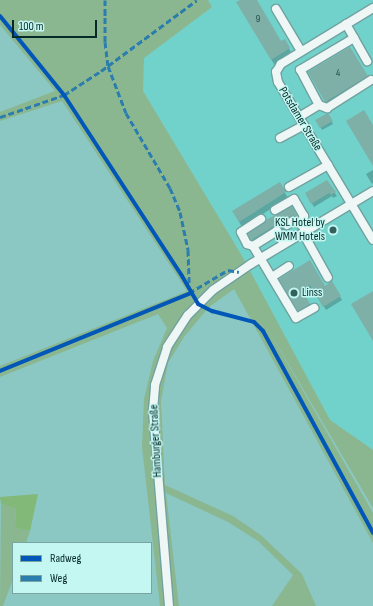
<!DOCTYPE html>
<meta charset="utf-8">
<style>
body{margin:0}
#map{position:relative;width:373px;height:606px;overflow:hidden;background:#8bc7c3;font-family:"Sofia Sans Condensed",sans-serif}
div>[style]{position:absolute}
.built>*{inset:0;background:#71d1cb}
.green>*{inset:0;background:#8ab790}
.forest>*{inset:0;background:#82b878}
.shadow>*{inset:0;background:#0003}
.building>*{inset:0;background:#7eb0a8}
.roads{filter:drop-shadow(1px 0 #70a29f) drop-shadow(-1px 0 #70a29f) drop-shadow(0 1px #70a29f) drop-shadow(0 -1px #70a29f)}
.minor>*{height:8px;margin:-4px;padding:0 4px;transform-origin:4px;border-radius:4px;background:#eef7f6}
.quiet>*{height:3px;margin-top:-1.5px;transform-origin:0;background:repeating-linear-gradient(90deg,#2b7dad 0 6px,transparent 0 9px)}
.cycleway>*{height:4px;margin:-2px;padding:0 2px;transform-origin:2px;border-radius:2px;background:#0057b8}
.dots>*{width:11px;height:11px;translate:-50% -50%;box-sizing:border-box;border:2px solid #c5f7f2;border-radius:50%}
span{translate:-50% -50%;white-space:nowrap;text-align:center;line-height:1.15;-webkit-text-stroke:3px #c5f7f2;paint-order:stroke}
.number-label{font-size:10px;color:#234c48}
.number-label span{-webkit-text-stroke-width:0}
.street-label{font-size:12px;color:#052a28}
.poi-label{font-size:12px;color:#052a28}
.right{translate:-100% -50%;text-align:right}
.left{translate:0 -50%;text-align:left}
.legend{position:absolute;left:12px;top:542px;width:140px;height:52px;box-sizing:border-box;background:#c5f7f2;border:1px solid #78a5a1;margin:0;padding:5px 7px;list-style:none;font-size:12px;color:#052a28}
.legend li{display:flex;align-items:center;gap:8px;height:20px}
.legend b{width:20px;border:1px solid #78a5a1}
.scale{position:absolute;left:12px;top:20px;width:85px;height:18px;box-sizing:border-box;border:2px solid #052a28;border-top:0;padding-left:5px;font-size:12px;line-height:14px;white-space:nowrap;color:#052a28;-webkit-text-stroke:3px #c5f7f2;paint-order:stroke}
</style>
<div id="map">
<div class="built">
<i style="clip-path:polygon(208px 0,373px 0,373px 450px,330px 420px,242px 256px,143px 91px,144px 58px,212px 7px)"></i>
</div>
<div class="green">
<i style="clip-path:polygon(0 0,208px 0,212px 7px,144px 58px,143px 91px,242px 256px,330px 420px,373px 450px,373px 508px,262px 319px,373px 513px,373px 543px,234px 289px,209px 307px,184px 337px,168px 363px,161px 401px,165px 485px,233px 516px,262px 536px,302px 574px,316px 606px,272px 606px,293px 575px,258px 541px,228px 522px,166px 493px,179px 606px,160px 606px,142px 447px,144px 399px,153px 361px,167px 328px,158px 314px,0 377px,0 366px,187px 291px,62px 101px,0 121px,0 112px,55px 91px,0 25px)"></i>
<i style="clip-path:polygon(1px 504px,16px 507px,15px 528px,30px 531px,26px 543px,13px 543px,13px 579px,3px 606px,0 606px)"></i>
</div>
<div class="forest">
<i style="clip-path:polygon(38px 494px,30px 531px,15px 528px,16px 508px,1px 504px,0 497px)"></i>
</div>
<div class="shadow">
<i style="clip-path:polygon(242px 0,256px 0,281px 42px,284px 40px,292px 54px,274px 64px,238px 3px)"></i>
<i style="clip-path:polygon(350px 48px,370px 81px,329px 106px,309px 72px)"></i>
<i style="clip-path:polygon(328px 115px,333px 124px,322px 130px,317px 120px)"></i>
<i style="clip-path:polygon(373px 170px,373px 183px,372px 184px,366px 174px)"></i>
<i style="clip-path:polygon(326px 181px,337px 196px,333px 198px,332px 196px,314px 207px,306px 193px)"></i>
<i style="clip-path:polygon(279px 183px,288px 198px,242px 227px,233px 211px)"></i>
<i style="clip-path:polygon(292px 208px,299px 222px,293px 221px,284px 230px,277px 231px,256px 244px,252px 239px)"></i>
<i style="clip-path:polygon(280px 279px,325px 287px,332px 283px,342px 300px,326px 310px,313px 289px,303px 295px,312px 308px,301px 314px)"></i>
</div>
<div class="building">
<i style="clip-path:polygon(240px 0,257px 0,281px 41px,285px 39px,290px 48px,271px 60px,236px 2px)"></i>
<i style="clip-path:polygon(350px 47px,368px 76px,325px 102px,308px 72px)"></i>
<i style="clip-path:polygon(364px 110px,373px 125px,373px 166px,346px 121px)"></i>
<i style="clip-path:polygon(328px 113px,333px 121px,320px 128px,315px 120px)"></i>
<i style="clip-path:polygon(327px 180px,336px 192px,331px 195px,329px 193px,311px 204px,305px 193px)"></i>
<i style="clip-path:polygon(280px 182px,286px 192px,239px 222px,232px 211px)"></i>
<i style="clip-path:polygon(292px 206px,298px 217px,290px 216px,280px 227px,274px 226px,251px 240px,248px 234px,266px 220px)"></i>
<i style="clip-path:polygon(310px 260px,325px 286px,332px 281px,341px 296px,323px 307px,310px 285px,302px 290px,310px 304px,298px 311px,279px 279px)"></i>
<i style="clip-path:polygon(373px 291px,373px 341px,351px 304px)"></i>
</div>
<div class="roads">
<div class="minor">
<i style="left:373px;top:8px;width:108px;rotate:148.7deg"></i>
<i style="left:281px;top:64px;width:9px;rotate:122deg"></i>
<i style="left:276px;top:72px;width:10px;rotate:79deg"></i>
<i style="left:278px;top:82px;width:184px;rotate:59deg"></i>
<i style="left:276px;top:9px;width:49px;rotate:59.2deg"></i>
<i style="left:346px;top:24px;width:43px;rotate:60.4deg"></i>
<i style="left:319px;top:105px;width:40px;rotate:-118deg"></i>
<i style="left:300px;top:70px;width:63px;rotate:-30.7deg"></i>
<i style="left:299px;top:117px;width:23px;rotate:-31deg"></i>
<i style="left:319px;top:105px;width:9px;rotate:21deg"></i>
<i style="left:327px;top:108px;width:52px;rotate:-32.5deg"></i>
<i style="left:280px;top:138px;width:27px;rotate:-28deg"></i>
<i style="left:289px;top:187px;width:45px;rotate:-29.4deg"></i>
<i style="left:275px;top:210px;width:22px;rotate:-30deg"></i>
<i style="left:294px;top:199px;width:20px;rotate:60deg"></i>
<i style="left:304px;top:216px;width:9px;rotate:111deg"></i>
<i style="left:301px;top:224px;width:9px;rotate:54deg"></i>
<i style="left:287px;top:225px;width:7px;rotate:-34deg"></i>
<i style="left:293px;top:221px;width:9px;rotate:21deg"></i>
<i style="left:303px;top:233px;width:51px;rotate:60.9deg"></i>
<i style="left:284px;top:244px;width:15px;rotate:-118deg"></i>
<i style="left:277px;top:231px;width:28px;rotate:148deg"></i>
<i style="left:253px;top:246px;width:84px;rotate:59.2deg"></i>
<i style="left:296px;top:318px;width:21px;rotate:-29deg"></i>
<i style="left:253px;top:246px;width:6px;rotate:-162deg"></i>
<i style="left:247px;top:244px;width:13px;rotate:-117deg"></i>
<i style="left:241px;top:232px;width:24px;rotate:-33deg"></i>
<i style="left:272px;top:277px;width:20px;rotate:-33deg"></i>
<i style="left:169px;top:606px;width:197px;rotate:-94.7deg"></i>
<i style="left:153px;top:410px;width:25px;rotate:-85deg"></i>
<i style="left:155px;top:385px;width:40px;rotate:-72deg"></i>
<i style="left:167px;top:347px;width:38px;rotate:-57deg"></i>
<i style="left:188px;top:315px;width:35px;rotate:-45deg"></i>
<i style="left:213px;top:290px;width:46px;rotate:-34.4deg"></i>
<i style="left:251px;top:264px;width:142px;rotate:-30.9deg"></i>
</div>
</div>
<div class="quiet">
<i style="left:105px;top:0;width:42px;rotate:90deg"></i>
<i style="left:105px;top:42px;width:24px;rotate:83deg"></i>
<i style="left:108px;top:66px;width:50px;rotate:69deg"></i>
<i style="left:126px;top:113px;width:87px;rotate:59.6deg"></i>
<i style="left:170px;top:188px;width:26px;rotate:67deg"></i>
<i style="left:180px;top:212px;width:39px;rotate:78deg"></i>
<i style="left:188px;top:250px;width:35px;rotate:88deg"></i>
<i style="left:0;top:117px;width:68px;rotate:-19deg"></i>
<i style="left:64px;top:95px;width:44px;rotate:-33deg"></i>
<i style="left:101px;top:71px;width:119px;rotate:-36.5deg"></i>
<i style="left:189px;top:293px;width:45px;rotate:-30.5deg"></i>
<i style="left:228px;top:270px;width:11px;rotate:10deg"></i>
</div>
<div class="cycleway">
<i style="left:0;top:16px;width:102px;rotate:51deg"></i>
<i style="left:64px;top:95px;width:216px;rotate:56.9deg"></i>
<i style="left:182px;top:276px;width:32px;rotate:60deg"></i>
<i style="left:198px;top:304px;width:16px;rotate:27deg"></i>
<i style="left:212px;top:311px;width:43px;rotate:14.7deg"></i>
<i style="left:254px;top:322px;width:13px;rotate:45deg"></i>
<i style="left:263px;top:331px;width:230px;rotate:61.4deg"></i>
<i style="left:0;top:371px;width:206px;rotate:-22.2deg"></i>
</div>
<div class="dots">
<i style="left:333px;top:230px;background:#34615e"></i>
<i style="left:294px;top:293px;background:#34615e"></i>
</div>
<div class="number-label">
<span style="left:258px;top:20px">9</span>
<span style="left:338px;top:74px">4</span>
</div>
<div class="street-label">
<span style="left:300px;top:119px;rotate:59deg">Potsdamer Straße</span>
<span style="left:156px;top:441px;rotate:-93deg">Hamburger Straße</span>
</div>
<div class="poi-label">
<span class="right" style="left:325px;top:230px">KSL Hotel by<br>WMM Hotels</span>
<span class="left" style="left:302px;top:293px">Linss</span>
</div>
<ul class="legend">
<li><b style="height:5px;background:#0057b8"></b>Radweg</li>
<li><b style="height:5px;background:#2b7dad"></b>Weg</li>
</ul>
<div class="scale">100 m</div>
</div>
